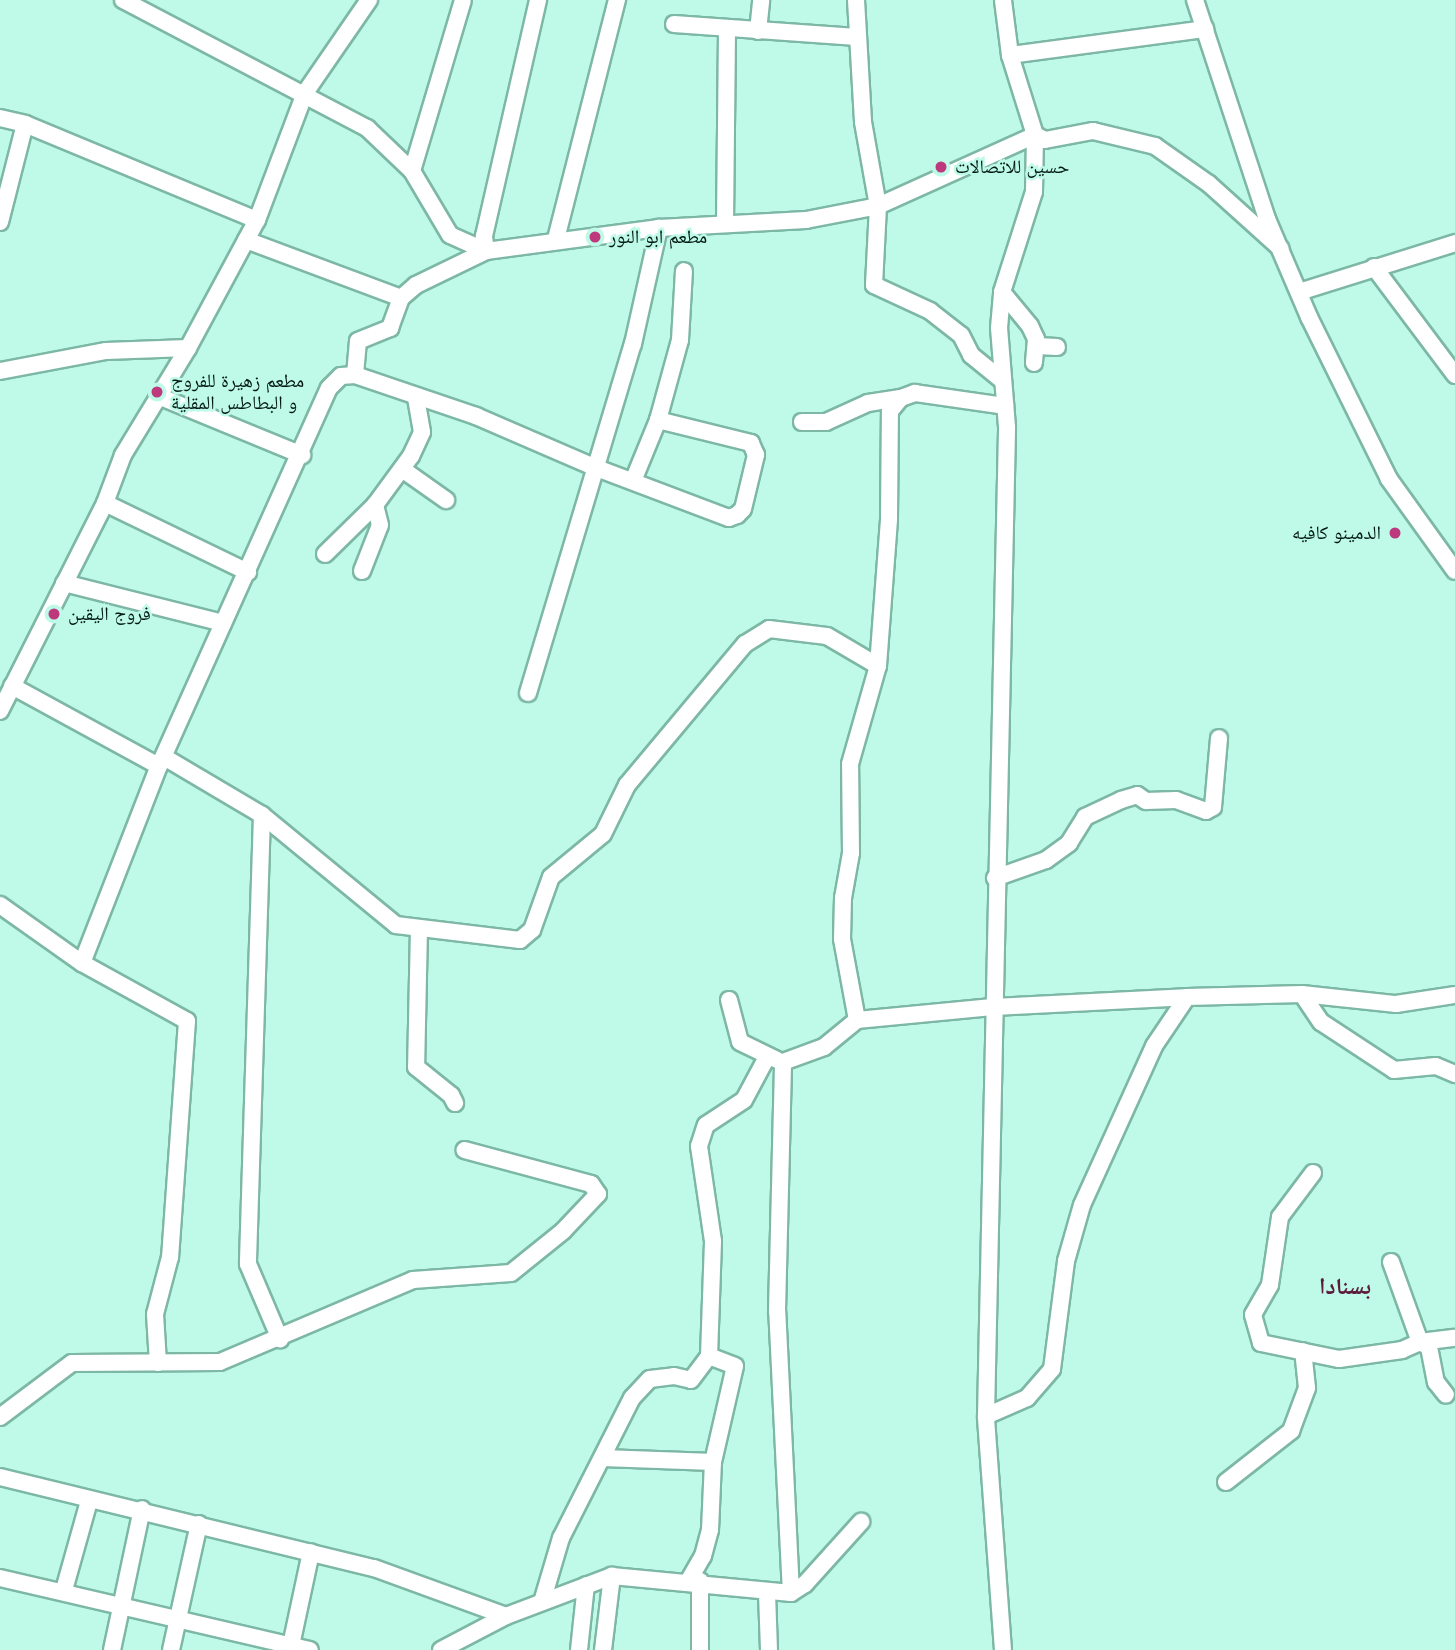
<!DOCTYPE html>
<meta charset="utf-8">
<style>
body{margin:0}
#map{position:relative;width:1455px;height:1650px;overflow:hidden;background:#befae7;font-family:Inter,"Noto Naskh Arabic",sans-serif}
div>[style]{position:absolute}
.roads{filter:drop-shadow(2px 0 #7db7a5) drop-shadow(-2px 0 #7db7a5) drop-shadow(0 2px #7db7a5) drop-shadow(0 -2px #7db7a5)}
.minor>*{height:16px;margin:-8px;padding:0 8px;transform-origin:8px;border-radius:8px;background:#fff}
.dots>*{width:19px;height:19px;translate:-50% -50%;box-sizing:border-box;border:4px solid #befae7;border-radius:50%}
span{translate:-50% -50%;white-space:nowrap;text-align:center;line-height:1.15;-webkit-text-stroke:5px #befae7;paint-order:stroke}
.poi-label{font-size:19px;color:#021812}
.left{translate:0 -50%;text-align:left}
.right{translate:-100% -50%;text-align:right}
.quarter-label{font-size:23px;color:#5c1c3b;font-weight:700}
</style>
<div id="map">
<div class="roads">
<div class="minor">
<i style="left:123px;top:0;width:276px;rotate:27.7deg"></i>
<i style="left:367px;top:128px;width:62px;rotate:43.7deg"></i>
<i style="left:412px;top:171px;width:74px;rotate:59.3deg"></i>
<i style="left:450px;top:235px;width:39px;rotate:24deg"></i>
<i style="left:856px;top:0;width:122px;rotate:86.7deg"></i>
<i style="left:863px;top:122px;width:85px;rotate:79.9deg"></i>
<i style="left:878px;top:206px;width:79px;rotate:92.9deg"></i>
<i style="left:874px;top:285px;width:62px;rotate:24.9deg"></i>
<i style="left:930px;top:311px;width:39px;rotate:38deg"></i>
<i style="left:961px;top:335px;width:22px;rotate:63deg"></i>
<i style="left:971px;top:355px;width:38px;rotate:39deg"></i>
<i style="left:1195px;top:0;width:231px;rotate:71.8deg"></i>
<i style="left:1267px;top:219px;width:107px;rotate:66.8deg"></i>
<i style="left:1309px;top:317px;width:181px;rotate:63.7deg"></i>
<i style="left:1389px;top:479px;width:113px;rotate:54.3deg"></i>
<i style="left:674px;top:24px;width:183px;rotate:4.1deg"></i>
<i style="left:758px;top:31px;width:31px;rotate:-84deg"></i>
<i style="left:1010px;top:55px;width:197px;rotate:-7.6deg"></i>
<i style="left:0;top:118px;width:26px;rotate:13deg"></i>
<i style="left:25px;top:124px;width:251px;rotate:22.5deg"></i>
<i style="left:412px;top:171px;width:178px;rotate:-73.4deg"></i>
<i style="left:0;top:222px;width:101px;rotate:-75.7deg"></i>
<i style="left:725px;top:223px;width:194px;rotate:-89.4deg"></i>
<i style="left:556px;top:239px;width:247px;rotate:-75.7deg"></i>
<i style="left:246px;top:240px;width:165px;rotate:20.5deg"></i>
<i style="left:401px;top:298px;width:20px;rotate:-41deg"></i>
<i style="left:416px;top:285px;width:78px;rotate:-25.9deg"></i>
<i style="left:486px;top:251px;width:175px;rotate:-7.6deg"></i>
<i style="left:659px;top:228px;width:147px;rotate:-3.1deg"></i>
<i style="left:806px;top:220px;width:73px;rotate:-11deg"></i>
<i style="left:878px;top:206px;width:172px;rotate:-24.3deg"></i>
<i style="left:1035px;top:135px;width:11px;rotate:27deg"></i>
<i style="left:1045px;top:140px;width:49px;rotate:-10.6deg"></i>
<i style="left:1093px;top:131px;width:64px;rotate:13.6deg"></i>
<i style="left:1155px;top:146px;width:66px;rotate:35.1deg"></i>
<i style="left:1209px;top:184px;width:96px;rotate:42deg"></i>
<i style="left:486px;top:251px;width:15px;rotate:-98deg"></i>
<i style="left:484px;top:236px;width:242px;rotate:-77.1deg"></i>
<i style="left:1374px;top:267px;width:135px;rotate:53.1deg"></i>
<i style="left:1002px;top:292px;width:44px;rotate:50.5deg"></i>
<i style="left:1030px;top:326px;width:14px;rotate:65deg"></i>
<i style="left:1036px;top:339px;width:24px;rotate:95deg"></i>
<i style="left:1299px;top:292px;width:164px;rotate:-17.4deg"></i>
<i style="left:1037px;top:346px;width:20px;rotate:3deg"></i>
<i style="left:0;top:371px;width:108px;rotate:-10.7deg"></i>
<i style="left:106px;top:351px;width:82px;rotate:-2.1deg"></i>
<i style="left:355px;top:375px;width:34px;rotate:-85deg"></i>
<i style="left:358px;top:341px;width:35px;rotate:-22deg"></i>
<i style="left:390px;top:328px;width:32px;rotate:-70deg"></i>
<i style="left:158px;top:396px;width:156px;rotate:22.3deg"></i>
<i style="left:802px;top:422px;width:24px"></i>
<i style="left:826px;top:422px;width:46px;rotate:-24.3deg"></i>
<i style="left:868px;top:403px;width:33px;rotate:-9deg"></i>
<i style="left:402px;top:469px;width:54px;rotate:35.2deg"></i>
<i style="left:633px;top:481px;width:66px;rotate:-67.7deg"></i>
<i style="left:658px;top:420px;width:83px;rotate:-74.6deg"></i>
<i style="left:680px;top:340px;width:69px;rotate:-86.7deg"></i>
<i style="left:105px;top:503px;width:159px;rotate:25.8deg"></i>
<i style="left:325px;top:554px;width:70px;rotate:-44.4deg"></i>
<i style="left:375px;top:505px;width:61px;rotate:-53.7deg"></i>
<i style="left:411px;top:456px;width:26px;rotate:-65deg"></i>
<i style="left:422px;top:432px;width:36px;rotate:-100deg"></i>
<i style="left:362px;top:571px;width:49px;rotate:-68.6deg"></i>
<i style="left:380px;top:525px;width:21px;rotate:-104deg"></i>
<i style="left:64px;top:583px;width:164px;rotate:14.1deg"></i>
<i style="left:12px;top:686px;width:167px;rotate:28.6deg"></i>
<i style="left:528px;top:693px;width:364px;rotate:-73.3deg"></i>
<i style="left:633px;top:344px;width:119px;rotate:-77.4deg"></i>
<i style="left:0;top:711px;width:233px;rotate:-63.2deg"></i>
<i style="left:105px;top:503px;width:51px;rotate:-69.4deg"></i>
<i style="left:123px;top:455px;width:125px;rotate:-58.7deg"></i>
<i style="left:188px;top:348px;width:145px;rotate:-61.7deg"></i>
<i style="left:257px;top:220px;width:136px;rotate:-69.3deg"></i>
<i style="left:305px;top:93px;width:113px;rotate:-55.5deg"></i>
<i style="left:164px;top:757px;width:114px;rotate:30.6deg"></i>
<i style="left:262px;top:815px;width:173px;rotate:39.4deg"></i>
<i style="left:396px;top:925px;width:125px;rotate:6.9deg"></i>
<i style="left:520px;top:940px;width:16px;rotate:-40deg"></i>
<i style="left:532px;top:930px;width:56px;rotate:-70.3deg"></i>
<i style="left:551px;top:877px;width:67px;rotate:-39.6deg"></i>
<i style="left:603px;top:834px;width:55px;rotate:-63.9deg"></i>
<i style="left:627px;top:785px;width:184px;rotate:-50.1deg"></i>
<i style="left:745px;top:644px;width:28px;rotate:-32deg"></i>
<i style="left:769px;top:629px;width:58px;rotate:6.9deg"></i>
<i style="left:827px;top:636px;width:59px;rotate:30.5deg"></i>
<i style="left:262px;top:815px;width:449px;rotate:91.8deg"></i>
<i style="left:248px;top:1264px;width:82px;rotate:66.9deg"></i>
<i style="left:995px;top:878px;width:54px;rotate:-19.4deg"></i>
<i style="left:1046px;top:860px;width:29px;rotate:-36deg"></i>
<i style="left:1069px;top:843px;width:31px;rotate:-58deg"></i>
<i style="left:1085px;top:817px;width:40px;rotate:-25deg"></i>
<i style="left:1121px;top:800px;width:17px;rotate:-17deg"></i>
<i style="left:1137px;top:795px;width:11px;rotate:34deg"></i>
<i style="left:1146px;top:801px;width:30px;rotate:-2deg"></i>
<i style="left:1176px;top:800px;width:32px;rotate:20deg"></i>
<i style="left:1206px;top:811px;width:8px;rotate:-30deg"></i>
<i style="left:1213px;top:807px;width:69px;rotate:-85deg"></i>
<i style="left:0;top:905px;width:100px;rotate:35.3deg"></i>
<i style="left:82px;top:963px;width:120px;rotate:28.9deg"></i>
<i style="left:187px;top:1021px;width:237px;rotate:94.1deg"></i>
<i style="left:170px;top:1257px;width:59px;rotate:104.7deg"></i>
<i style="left:155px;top:1314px;width:49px;rotate:86.5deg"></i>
<i style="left:419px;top:928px;width:139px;rotate:91.2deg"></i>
<i style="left:416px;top:1067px;width:45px;rotate:38.7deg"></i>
<i style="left:451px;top:1095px;width:9px;rotate:63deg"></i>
<i style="left:82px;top:963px;width:212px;rotate:-68.7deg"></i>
<i style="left:159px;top:766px;width:414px;rotate:-65.8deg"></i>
<i style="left:329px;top:388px;width:17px;rotate:-45deg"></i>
<i style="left:341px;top:376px;width:14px;rotate:-4deg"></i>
<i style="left:355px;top:375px;width:128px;rotate:18.7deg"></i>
<i style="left:476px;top:416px;width:129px;rotate:23.4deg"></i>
<i style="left:594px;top:467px;width:144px;rotate:20.7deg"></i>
<i style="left:729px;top:518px;width:9px;rotate:-21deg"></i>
<i style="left:737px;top:515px;width:8px;rotate:-45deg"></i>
<i style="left:743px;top:509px;width:56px;rotate:-76.5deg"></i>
<i style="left:756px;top:455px;width:13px;rotate:-113deg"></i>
<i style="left:751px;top:443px;width:96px;rotate:-166.1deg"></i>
<i style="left:1302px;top:994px;width:34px;rotate:56deg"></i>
<i style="left:1321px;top:1022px;width:87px;rotate:33.3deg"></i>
<i style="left:1394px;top:1070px;width:42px;rotate:-5.4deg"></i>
<i style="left:1436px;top:1066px;width:21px;rotate:23deg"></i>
<i style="left:729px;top:1000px;width:43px;rotate:75.3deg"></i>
<i style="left:740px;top:1042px;width:41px;rotate:25.9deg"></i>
<i style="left:857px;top:1020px;width:82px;rotate:-100.5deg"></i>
<i style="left:842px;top:939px;width:41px;rotate:-88.6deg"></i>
<i style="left:843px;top:898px;width:46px;rotate:-79.9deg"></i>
<i style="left:851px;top:853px;width:89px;rotate:-90.6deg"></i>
<i style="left:850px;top:764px;width:102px;rotate:-74.1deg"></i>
<i style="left:878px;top:666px;width:148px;rotate:-85.7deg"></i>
<i style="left:889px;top:518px;width:107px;rotate:-89.5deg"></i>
<i style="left:890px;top:411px;width:17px;rotate:-50deg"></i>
<i style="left:901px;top:398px;width:15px;rotate:-20deg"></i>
<i style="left:915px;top:393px;width:91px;rotate:8.2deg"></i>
<i style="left:1313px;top:1173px;width:55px;rotate:126.9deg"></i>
<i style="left:1280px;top:1217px;width:69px;rotate:98.4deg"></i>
<i style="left:1270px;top:1285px;width:34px;rotate:120deg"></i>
<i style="left:1253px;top:1315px;width:29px;rotate:74deg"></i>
<i style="left:1261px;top:1343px;width:80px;rotate:11.6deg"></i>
<i style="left:1339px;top:1359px;width:64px;rotate:-8.1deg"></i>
<i style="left:1402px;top:1350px;width:20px;rotate:-24deg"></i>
<i style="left:1420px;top:1342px;width:10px;rotate:29deg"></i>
<i style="left:1429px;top:1347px;width:36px;rotate:79deg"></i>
<i style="left:1436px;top:1382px;width:16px;rotate:52deg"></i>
<i style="left:1391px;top:1262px;width:85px;rotate:70.1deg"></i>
<i style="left:1420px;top:1342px;width:35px;rotate:-7deg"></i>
<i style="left:986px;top:1416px;width:45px;rotate:-23.7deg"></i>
<i style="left:1027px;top:1398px;width:38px;rotate:-49deg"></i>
<i style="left:1052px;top:1369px;width:109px;rotate:-82.6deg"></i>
<i style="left:1066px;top:1261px;width:58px;rotate:-74.1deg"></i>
<i style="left:1082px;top:1205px;width:175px;rotate:-65.6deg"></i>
<i style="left:1154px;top:1046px;width:59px;rotate:-56deg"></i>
<i style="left:1187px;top:997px;width:115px;rotate:-1.5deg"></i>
<i style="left:1302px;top:994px;width:95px;rotate:6.1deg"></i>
<i style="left:1396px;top:1004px;width:60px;rotate:-8.7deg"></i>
<i style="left:0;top:1417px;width:90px;rotate:-36.9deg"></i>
<i style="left:72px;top:1363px;width:148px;rotate:-0.4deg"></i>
<i style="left:220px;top:1362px;width:210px;rotate:-23deg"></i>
<i style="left:413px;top:1280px;width:98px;rotate:-4.1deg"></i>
<i style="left:511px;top:1273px;width:67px;rotate:-38.9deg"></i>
<i style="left:563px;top:1231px;width:51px;rotate:-46.6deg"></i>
<i style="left:598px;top:1194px;width:12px;rotate:-125deg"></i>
<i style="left:591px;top:1184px;width:131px;rotate:-165deg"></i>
<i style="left:603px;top:1458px;width:110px;rotate:2.1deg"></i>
<i style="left:0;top:1477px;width:385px;rotate:13.7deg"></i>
<i style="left:374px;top:1568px;width:140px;rotate:20deg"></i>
<i style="left:1226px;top:1482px;width:83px;rotate:-38.1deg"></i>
<i style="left:1291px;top:1431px;width:46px;rotate:-69.6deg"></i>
<i style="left:1307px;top:1388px;width:37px;rotate:-96deg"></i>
<i style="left:0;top:1578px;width:318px;rotate:13.1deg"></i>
<i style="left:689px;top:1580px;width:28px;rotate:-60deg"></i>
<i style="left:703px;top:1556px;width:27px;rotate:-75deg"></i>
<i style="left:710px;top:1530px;width:68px;rotate:-87.5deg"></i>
<i style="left:713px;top:1462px;width:98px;rotate:-77.1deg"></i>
<i style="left:735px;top:1366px;width:28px;rotate:-159deg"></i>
<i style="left:700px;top:1581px;width:69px;rotate:90deg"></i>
<i style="left:64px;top:1590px;width:92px;rotate:-74.3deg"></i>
<i style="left:767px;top:1593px;width:57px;rotate:88deg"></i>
<i style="left:791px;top:1593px;width:282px;rotate:-92.8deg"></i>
<i style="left:777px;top:1311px;width:249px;rotate:-88.6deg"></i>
<i style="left:783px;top:1062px;width:44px;rotate:-20.1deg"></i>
<i style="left:824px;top:1047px;width:43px;rotate:-39.3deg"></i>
<i style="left:857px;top:1020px;width:136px;rotate:-5.5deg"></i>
<i style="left:992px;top:1007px;width:195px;rotate:-2.9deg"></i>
<i style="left:542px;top:1602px;width:67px;rotate:-73.5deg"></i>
<i style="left:561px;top:1538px;width:157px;rotate:-63.1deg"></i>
<i style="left:632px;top:1398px;width:26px;rotate:-47deg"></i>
<i style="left:650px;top:1379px;width:24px;rotate:-7deg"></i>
<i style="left:674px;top:1376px;width:17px;rotate:13deg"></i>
<i style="left:691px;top:1380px;width:30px;rotate:-53deg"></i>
<i style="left:709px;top:1356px;width:115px;rotate:-88deg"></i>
<i style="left:713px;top:1241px;width:96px;rotate:-98.4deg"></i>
<i style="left:699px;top:1146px;width:22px;rotate:-72deg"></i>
<i style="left:706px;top:1125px;width:45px;rotate:-33.3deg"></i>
<i style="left:744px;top:1100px;width:49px;rotate:-61.9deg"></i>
<i style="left:112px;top:1650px;width:144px;rotate:-78deg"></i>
<i style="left:171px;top:1650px;width:129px;rotate:-77.5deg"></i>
<i style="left:290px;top:1650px;width:100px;rotate:-77.9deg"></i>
<i style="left:441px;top:1650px;width:73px;rotate:-27.6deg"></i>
<i style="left:506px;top:1616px;width:113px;rotate:-20.7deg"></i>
<i style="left:612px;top:1576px;width:180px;rotate:5.4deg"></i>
<i style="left:791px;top:1593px;width:17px;rotate:-33deg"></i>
<i style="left:805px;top:1584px;width:84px;rotate:-47.9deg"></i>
<i style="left:579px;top:1650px;width:65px;rotate:-83.9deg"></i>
<i style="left:603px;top:1650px;width:75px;rotate:-83.1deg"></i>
<i style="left:1003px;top:1650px;width:235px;rotate:-94.2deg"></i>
<i style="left:986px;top:1416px;width:989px;rotate:-88.78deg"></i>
<i style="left:1007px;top:427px;width:99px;rotate:-94.6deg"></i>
<i style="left:999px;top:328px;width:36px;rotate:-85deg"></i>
<i style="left:1002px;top:292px;width:105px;rotate:-72.3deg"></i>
<i style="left:1034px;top:192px;width:57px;rotate:-89deg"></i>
<i style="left:1035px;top:135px;width:84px;rotate:-107.4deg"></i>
<i style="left:1010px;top:55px;width:55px;rotate:-97.3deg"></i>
</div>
</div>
<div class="dots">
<i style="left:941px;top:167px;background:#bd387c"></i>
<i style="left:595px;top:237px;background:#bd387c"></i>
<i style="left:157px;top:392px;background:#bd387c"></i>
<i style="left:1395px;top:533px;background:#bd387c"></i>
<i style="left:54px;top:614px;background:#bd387c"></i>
</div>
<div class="poi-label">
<span class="left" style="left:955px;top:167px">حسين للاتصالات</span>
<span class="left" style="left:609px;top:237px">مطعم ابو النور</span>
<span class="left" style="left:171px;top:392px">مطعم زهيرة للفروج<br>و البطاطس المقلية</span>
<span class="right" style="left:1381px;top:533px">الدمينو كافيه</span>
<span class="left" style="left:68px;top:614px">فروج اليقين</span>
</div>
<div class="quarter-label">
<span style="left:1345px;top:1286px">بسنادا</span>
</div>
</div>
